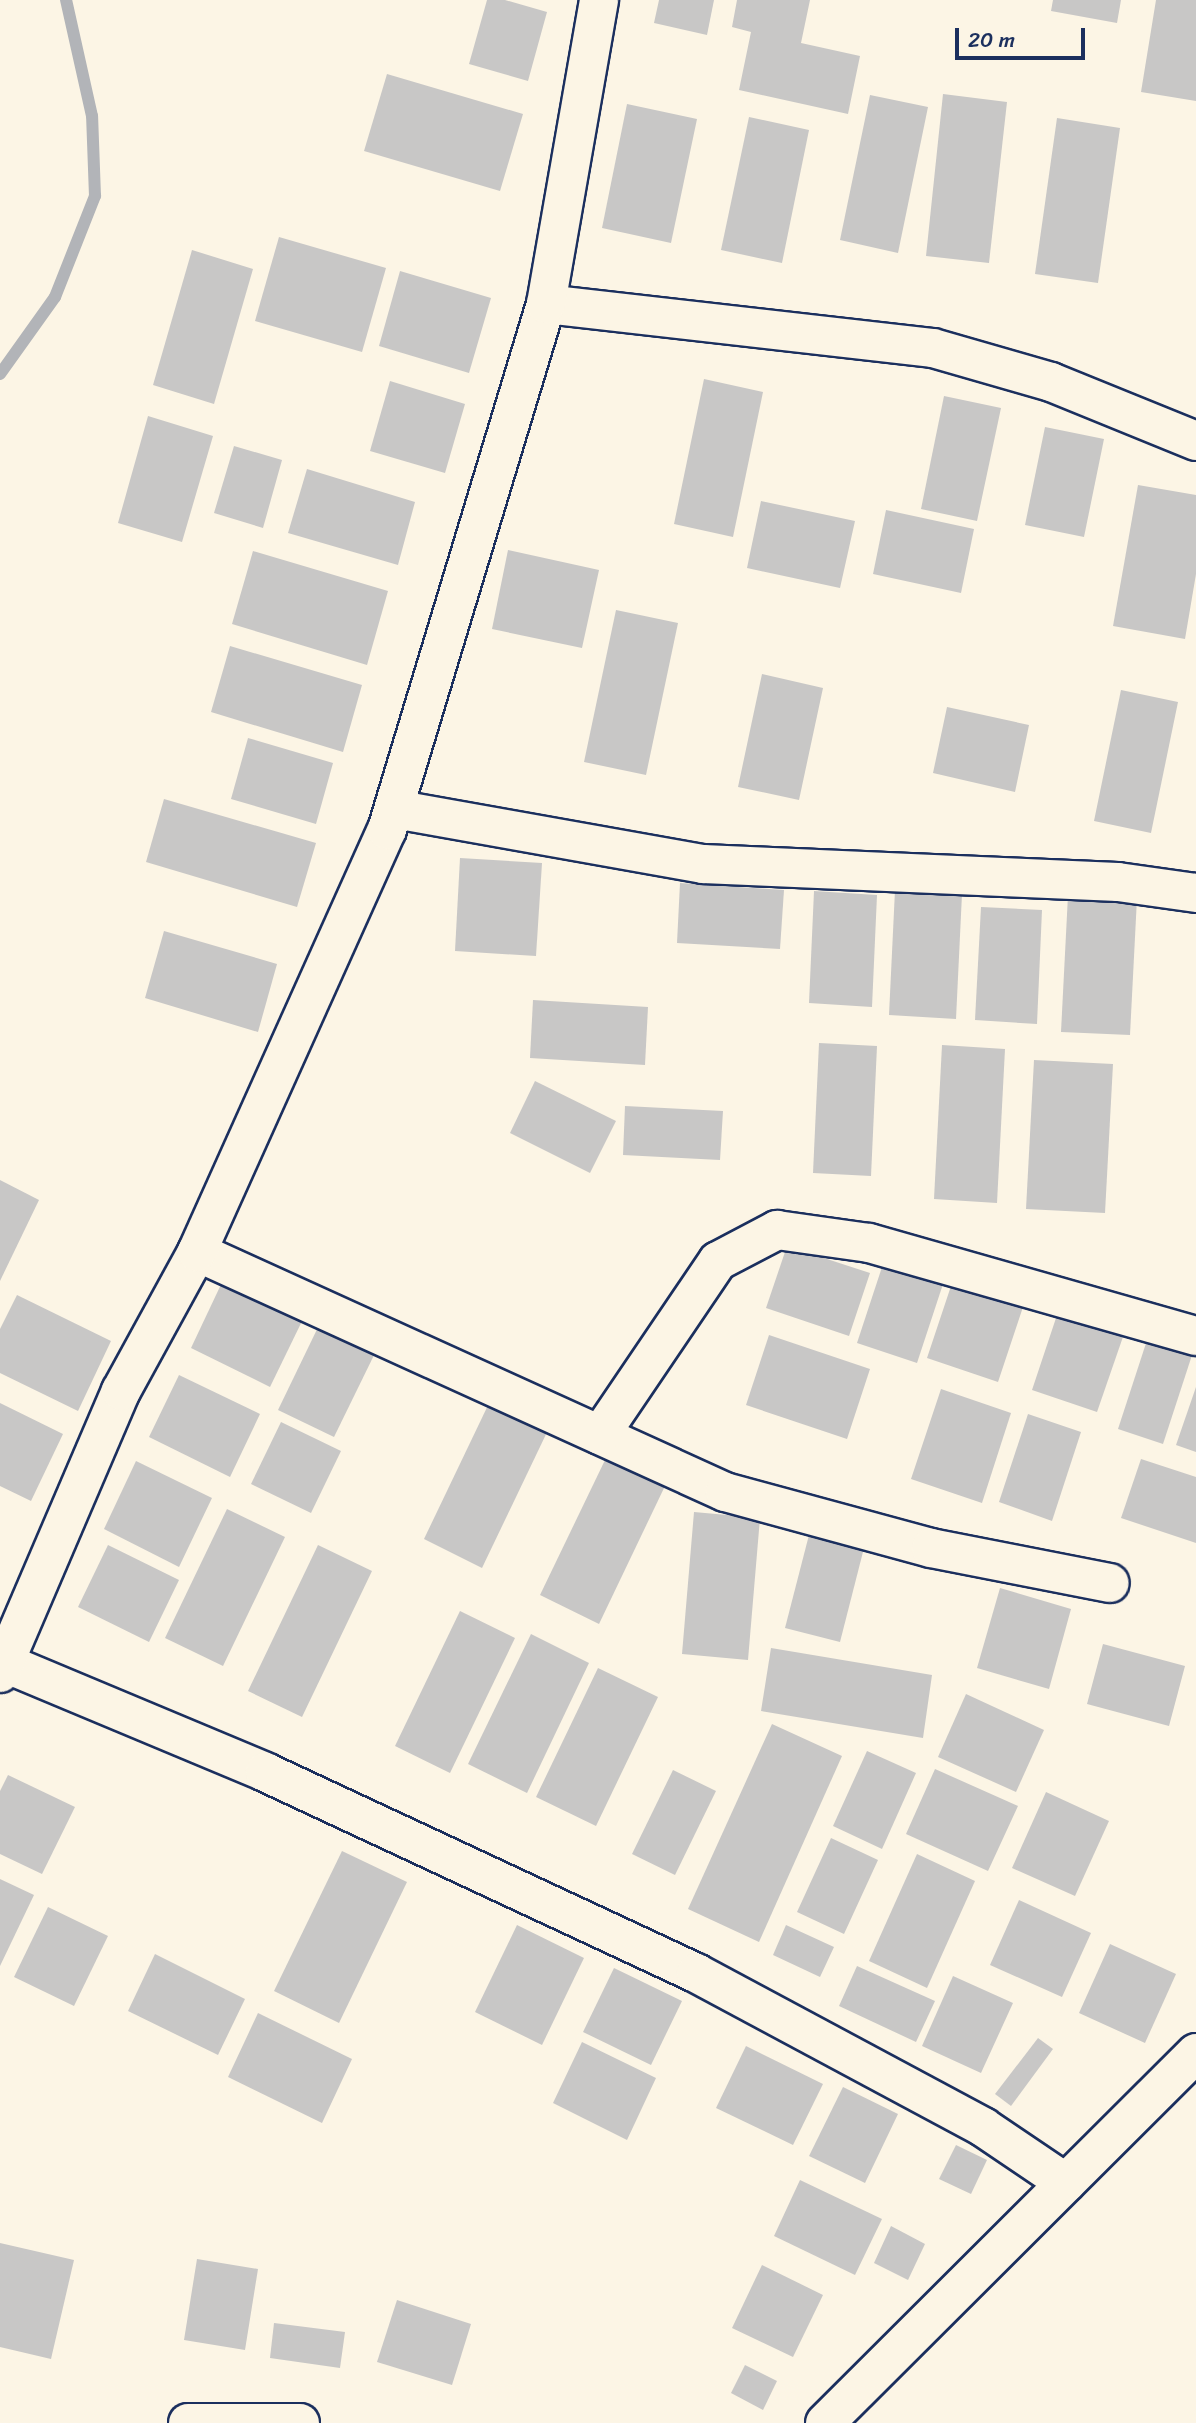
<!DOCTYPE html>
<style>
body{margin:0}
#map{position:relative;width:1196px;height:2423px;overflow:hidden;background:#fcf5e5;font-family:Sriracha,sans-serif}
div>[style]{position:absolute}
.stream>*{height:12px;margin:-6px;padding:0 6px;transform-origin:6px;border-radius:6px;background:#b2b4b8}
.building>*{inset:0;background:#c8c7c6}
.roads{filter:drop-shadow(2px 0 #1b2f5e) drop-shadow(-2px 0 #1b2f5e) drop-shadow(0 2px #1b2f5e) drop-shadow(0 -2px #1b2f5e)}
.street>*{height:38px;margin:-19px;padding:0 19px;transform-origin:19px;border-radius:19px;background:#fcf5e5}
span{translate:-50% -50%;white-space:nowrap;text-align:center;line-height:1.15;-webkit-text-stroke:7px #fcf5e5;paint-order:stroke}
.scale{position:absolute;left:955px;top:28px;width:130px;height:32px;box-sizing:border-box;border:4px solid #1b2f5e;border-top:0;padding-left:9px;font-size:21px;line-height:24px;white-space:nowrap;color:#1b2f5e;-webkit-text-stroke:5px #fcf5e5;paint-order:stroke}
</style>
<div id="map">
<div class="stream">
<i style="left:0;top:374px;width:95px;rotate:-54.5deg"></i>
<i style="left:55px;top:297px;width:109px;rotate:-68.4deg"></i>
<i style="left:95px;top:196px;width:80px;rotate:-92.1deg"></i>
<i style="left:92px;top:116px;width:119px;rotate:-102.6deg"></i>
</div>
<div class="building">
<i style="clip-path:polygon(487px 0,505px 0,547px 12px,528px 81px,469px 64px)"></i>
<i style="clip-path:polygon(659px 0,714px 0,707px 35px,654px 23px)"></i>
<i style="clip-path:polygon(737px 0,810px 0,801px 43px,860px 56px,848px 114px,739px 90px,751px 32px,732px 27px)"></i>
<i style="clip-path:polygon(1053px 0,1121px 0,1117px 23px,1051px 11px)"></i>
<i style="clip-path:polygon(1156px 0,1196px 0,1196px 101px,1141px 92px)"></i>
<i style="clip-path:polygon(387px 74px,523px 114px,500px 191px,364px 151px)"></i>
<i style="clip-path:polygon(943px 94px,1007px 102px,989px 263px,926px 256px)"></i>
<i style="clip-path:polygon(870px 95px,928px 107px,898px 253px,840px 240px)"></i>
<i style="clip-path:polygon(627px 104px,697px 119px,671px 243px,602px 228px)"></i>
<i style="clip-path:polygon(749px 117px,809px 130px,782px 263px,721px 250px)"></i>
<i style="clip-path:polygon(1057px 118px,1120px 128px,1098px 283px,1035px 274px)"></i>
<i style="clip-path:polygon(279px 237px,386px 268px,362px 352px,255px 321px)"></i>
<i style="clip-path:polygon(192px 250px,253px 269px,214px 404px,153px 385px)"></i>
<i style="clip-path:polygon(400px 271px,491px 298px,469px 373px,379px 346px)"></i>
<i style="clip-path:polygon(704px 379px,763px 392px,733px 537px,674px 524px)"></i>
<i style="clip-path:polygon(390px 381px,465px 404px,445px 473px,370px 451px)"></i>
<i style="clip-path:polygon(944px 396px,1001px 408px,977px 521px,921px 509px)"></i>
<i style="clip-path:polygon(148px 416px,213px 436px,182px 542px,118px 523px)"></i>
<i style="clip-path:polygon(1045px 427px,1104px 439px,1084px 537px,1025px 525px)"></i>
<i style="clip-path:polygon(234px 446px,282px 460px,263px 528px,214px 513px)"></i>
<i style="clip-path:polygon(307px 469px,415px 502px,398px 565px,288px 533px)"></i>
<i style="clip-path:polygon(1138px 485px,1196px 495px,1196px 574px,1185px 639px,1113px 626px)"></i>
<i style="clip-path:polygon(761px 501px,855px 521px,840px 588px,747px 568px)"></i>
<i style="clip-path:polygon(886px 510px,974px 529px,961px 593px,873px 574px)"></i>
<i style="clip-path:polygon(508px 550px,599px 570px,582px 648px,492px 629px)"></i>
<i style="clip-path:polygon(253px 551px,388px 591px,367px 665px,232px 624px)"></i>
<i style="clip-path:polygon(616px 610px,678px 623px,646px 775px,584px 762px)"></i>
<i style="clip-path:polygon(230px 646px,362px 685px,343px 752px,211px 712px)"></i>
<i style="clip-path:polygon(762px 674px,823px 688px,799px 800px,738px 787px)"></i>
<i style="clip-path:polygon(1121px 690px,1178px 702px,1151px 833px,1094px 821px)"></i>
<i style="clip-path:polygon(947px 707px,1029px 725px,1015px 792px,933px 773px)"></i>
<i style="clip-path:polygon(248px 738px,333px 763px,316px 824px,231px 799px)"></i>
<i style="clip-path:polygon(164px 799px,316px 843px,297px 907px,146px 862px)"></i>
<i style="clip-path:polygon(460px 858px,542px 863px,536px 956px,455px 951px)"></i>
<i style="clip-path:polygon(680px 883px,784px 890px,780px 949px,677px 943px)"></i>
<i style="clip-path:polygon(895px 890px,962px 894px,956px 1019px,889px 1015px)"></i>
<i style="clip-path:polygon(814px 891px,877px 895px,872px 1007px,809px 1003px)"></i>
<i style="clip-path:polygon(1068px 895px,1137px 898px,1130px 1035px,1061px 1032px)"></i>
<i style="clip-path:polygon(981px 907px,1042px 910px,1037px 1024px,975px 1020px)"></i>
<i style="clip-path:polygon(164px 931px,277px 964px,258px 1032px,145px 998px)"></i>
<i style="clip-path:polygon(533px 1000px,648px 1007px,645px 1065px,530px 1058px)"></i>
<i style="clip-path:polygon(819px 1043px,877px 1046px,871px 1176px,813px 1173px)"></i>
<i style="clip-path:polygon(942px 1045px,1005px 1049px,997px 1203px,934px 1199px)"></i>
<i style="clip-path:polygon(1034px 1060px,1113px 1064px,1105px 1213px,1026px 1209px)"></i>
<i style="clip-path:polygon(535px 1081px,616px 1121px,590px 1173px,510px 1133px)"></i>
<i style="clip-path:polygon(625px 1106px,723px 1111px,720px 1160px,623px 1155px)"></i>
<i style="clip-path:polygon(0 1180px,39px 1200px,0 1281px)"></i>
<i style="clip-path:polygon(787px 1246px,870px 1273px,849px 1336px,766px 1308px)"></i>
<i style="clip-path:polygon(883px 1264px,943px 1284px,917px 1363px,857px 1343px)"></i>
<i style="clip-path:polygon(955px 1274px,1026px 1298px,998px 1382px,927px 1358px)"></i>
<i style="clip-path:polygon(225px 1276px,305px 1315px,270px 1387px,191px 1348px)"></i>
<i style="clip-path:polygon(17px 1295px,111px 1341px,78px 1411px,0 1373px,0 1329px)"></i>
<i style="clip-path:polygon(1059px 1309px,1125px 1331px,1097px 1412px,1032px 1390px)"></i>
<i style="clip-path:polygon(322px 1319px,378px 1347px,334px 1437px,278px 1410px)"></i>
<i style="clip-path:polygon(1149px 1334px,1194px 1349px,1163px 1444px,1118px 1429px)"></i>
<i style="clip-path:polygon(769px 1335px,870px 1369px,847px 1439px,746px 1405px)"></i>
<i style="clip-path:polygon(179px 1375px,260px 1414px,230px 1477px,149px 1437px)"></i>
<i style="clip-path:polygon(1196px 1387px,1196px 1452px,1176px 1445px)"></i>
<i style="clip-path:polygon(941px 1389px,1011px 1413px,982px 1503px,911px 1479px)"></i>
<i style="clip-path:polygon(491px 1399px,549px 1428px,482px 1568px,424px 1539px)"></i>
<i style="clip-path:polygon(0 1403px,63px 1434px,31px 1501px,0 1486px)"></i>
<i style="clip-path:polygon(1028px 1414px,1081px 1432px,1052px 1521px,999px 1502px)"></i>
<i style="clip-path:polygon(281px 1422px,341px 1451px,311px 1513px,251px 1484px)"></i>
<i style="clip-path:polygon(606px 1458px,665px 1486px,599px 1624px,540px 1595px)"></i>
<i style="clip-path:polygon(1141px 1459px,1196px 1477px,1196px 1543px,1121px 1518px)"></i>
<i style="clip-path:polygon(136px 1461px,212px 1498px,179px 1567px,104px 1529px)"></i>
<i style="clip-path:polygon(227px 1509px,285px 1537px,223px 1666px,165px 1638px)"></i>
<i style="clip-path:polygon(694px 1512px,760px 1518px,748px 1660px,682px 1654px)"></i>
<i style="clip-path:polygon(810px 1531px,865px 1544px,840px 1642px,785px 1628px)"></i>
<i style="clip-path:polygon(108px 1545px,179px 1580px,149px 1642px,78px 1607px)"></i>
<i style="clip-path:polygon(318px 1545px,372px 1571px,302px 1717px,248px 1691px)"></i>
<i style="clip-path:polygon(1000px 1588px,1071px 1609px,1049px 1689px,977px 1668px)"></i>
<i style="clip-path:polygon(460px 1611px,515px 1638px,450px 1773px,395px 1746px)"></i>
<i style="clip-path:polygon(531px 1634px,589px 1663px,527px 1793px,468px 1764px)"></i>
<i style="clip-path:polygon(1103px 1644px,1185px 1666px,1169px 1726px,1087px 1704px)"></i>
<i style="clip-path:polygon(771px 1648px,932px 1675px,923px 1738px,761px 1711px)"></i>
<i style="clip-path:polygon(598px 1668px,658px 1697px,596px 1826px,536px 1797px)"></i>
<i style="clip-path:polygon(966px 1694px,1044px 1730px,1016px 1792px,938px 1757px)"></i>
<i style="clip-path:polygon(772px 1724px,842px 1756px,759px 1942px,688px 1909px)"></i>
<i style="clip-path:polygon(867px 1751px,916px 1773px,882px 1849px,833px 1826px)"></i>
<i style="clip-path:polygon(935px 1769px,1018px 1806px,988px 1871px,906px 1834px)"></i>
<i style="clip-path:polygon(673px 1770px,716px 1791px,675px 1875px,632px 1854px)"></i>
<i style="clip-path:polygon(8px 1775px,75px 1807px,42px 1874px,0 1854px,0 1791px)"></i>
<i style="clip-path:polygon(1046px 1792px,1109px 1821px,1075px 1896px,1012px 1868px)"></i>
<i style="clip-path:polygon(831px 1838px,878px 1860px,844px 1934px,797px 1912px)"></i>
<i style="clip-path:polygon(342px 1851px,407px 1882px,339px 2023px,274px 1991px)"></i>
<i style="clip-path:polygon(917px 1854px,975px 1881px,927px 1988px,869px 1961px)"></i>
<i style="clip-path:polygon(0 1879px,34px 1895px,0 1966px)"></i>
<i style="clip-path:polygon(1019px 1900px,1091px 1933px,1062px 1997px,990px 1965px)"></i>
<i style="clip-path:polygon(48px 1907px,108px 1936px,74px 2006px,14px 1977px)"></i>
<i style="clip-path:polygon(517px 1925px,584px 1958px,542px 2045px,475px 2012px)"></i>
<i style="clip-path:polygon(786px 1925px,834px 1947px,820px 1977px,773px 1955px)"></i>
<i style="clip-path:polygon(1110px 1944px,1176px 1974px,1145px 2043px,1079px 2013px)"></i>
<i style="clip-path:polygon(155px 1954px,245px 1999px,218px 2055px,128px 2011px)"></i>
<i style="clip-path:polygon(857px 1966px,935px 2001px,916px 2042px,839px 2006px)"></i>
<i style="clip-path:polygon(614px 1968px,682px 2001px,651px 2065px,583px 2032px)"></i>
<i style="clip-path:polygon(953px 1976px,1013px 2003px,981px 2073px,922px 2046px)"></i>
<i style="clip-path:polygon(258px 2013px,352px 2059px,322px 2123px,228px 2077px)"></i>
<i style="clip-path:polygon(1038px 2038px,1053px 2049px,1011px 2106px,995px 2094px)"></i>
<i style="clip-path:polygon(582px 2042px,656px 2078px,627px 2140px,553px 2103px)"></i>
<i style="clip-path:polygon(746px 2046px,823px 2084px,793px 2145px,716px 2108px)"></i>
<i style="clip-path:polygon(843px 2087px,898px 2114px,865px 2183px,809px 2156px)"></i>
<i style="clip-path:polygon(956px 2145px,987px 2160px,971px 2194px,939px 2179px)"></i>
<i style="clip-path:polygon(800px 2180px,882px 2219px,855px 2275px,774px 2236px)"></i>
<i style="clip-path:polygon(891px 2226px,925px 2244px,908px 2280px,874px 2263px)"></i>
<i style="clip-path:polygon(0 2243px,74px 2260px,51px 2359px,0 2347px)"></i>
<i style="clip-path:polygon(197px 2259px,258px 2269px,245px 2350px,184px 2340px)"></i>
<i style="clip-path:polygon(762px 2265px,823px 2295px,793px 2357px,732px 2328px)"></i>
<i style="clip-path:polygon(397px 2300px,471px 2324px,452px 2385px,377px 2362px)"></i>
<i style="clip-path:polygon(274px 2323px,345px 2332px,340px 2368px,270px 2358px)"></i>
<i style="clip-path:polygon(745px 2365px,777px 2381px,763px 2410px,731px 2393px)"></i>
</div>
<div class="roads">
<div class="street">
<i style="left:546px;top:304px;width:389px;rotate:6.5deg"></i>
<i style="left:933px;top:348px;width:123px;rotate:16.1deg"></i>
<i style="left:1051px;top:382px;width:157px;rotate:22.1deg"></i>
<i style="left:394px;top:809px;width:314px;rotate:10.1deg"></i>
<i style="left:703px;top:864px;width:415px;rotate:2.5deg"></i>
<i style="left:1118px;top:882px;width:79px;rotate:8deg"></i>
<i style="left:197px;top:1252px;width:580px;rotate:24.44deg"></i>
<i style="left:725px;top:1492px;width:213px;rotate:15.2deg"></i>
<i style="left:931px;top:1548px;width:182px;rotate:11.1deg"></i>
<i style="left:600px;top:1435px;width:210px;rotate:-55.9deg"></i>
<i style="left:718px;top:1261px;width:67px;rotate:-27.7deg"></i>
<i style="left:777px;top:1230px;width:93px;rotate:8deg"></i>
<i style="left:869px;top:1243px;width:340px;rotate:15.9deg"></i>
<i style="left:0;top:1661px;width:287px;rotate:22.7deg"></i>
<i style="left:265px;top:1772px;width:476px;rotate:25deg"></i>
<i style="left:696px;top:1973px;width:326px;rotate:28.2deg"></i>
<i style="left:983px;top:2127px;width:100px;rotate:34deg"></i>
<i style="left:0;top:1673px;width:307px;rotate:-66.8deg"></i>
<i style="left:121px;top:1391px;width:158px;rotate:-61.3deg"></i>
<i style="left:197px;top:1252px;width:463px;rotate:-65.8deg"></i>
<i style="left:387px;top:830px;width:550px;rotate:-73.18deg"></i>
<i style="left:546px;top:304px;width:309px;rotate:-80.1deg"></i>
<i style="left:188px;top:2423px;width:112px"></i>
<i style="left:825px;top:2423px;width:524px;rotate:-44.92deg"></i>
</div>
</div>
<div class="scale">20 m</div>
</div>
